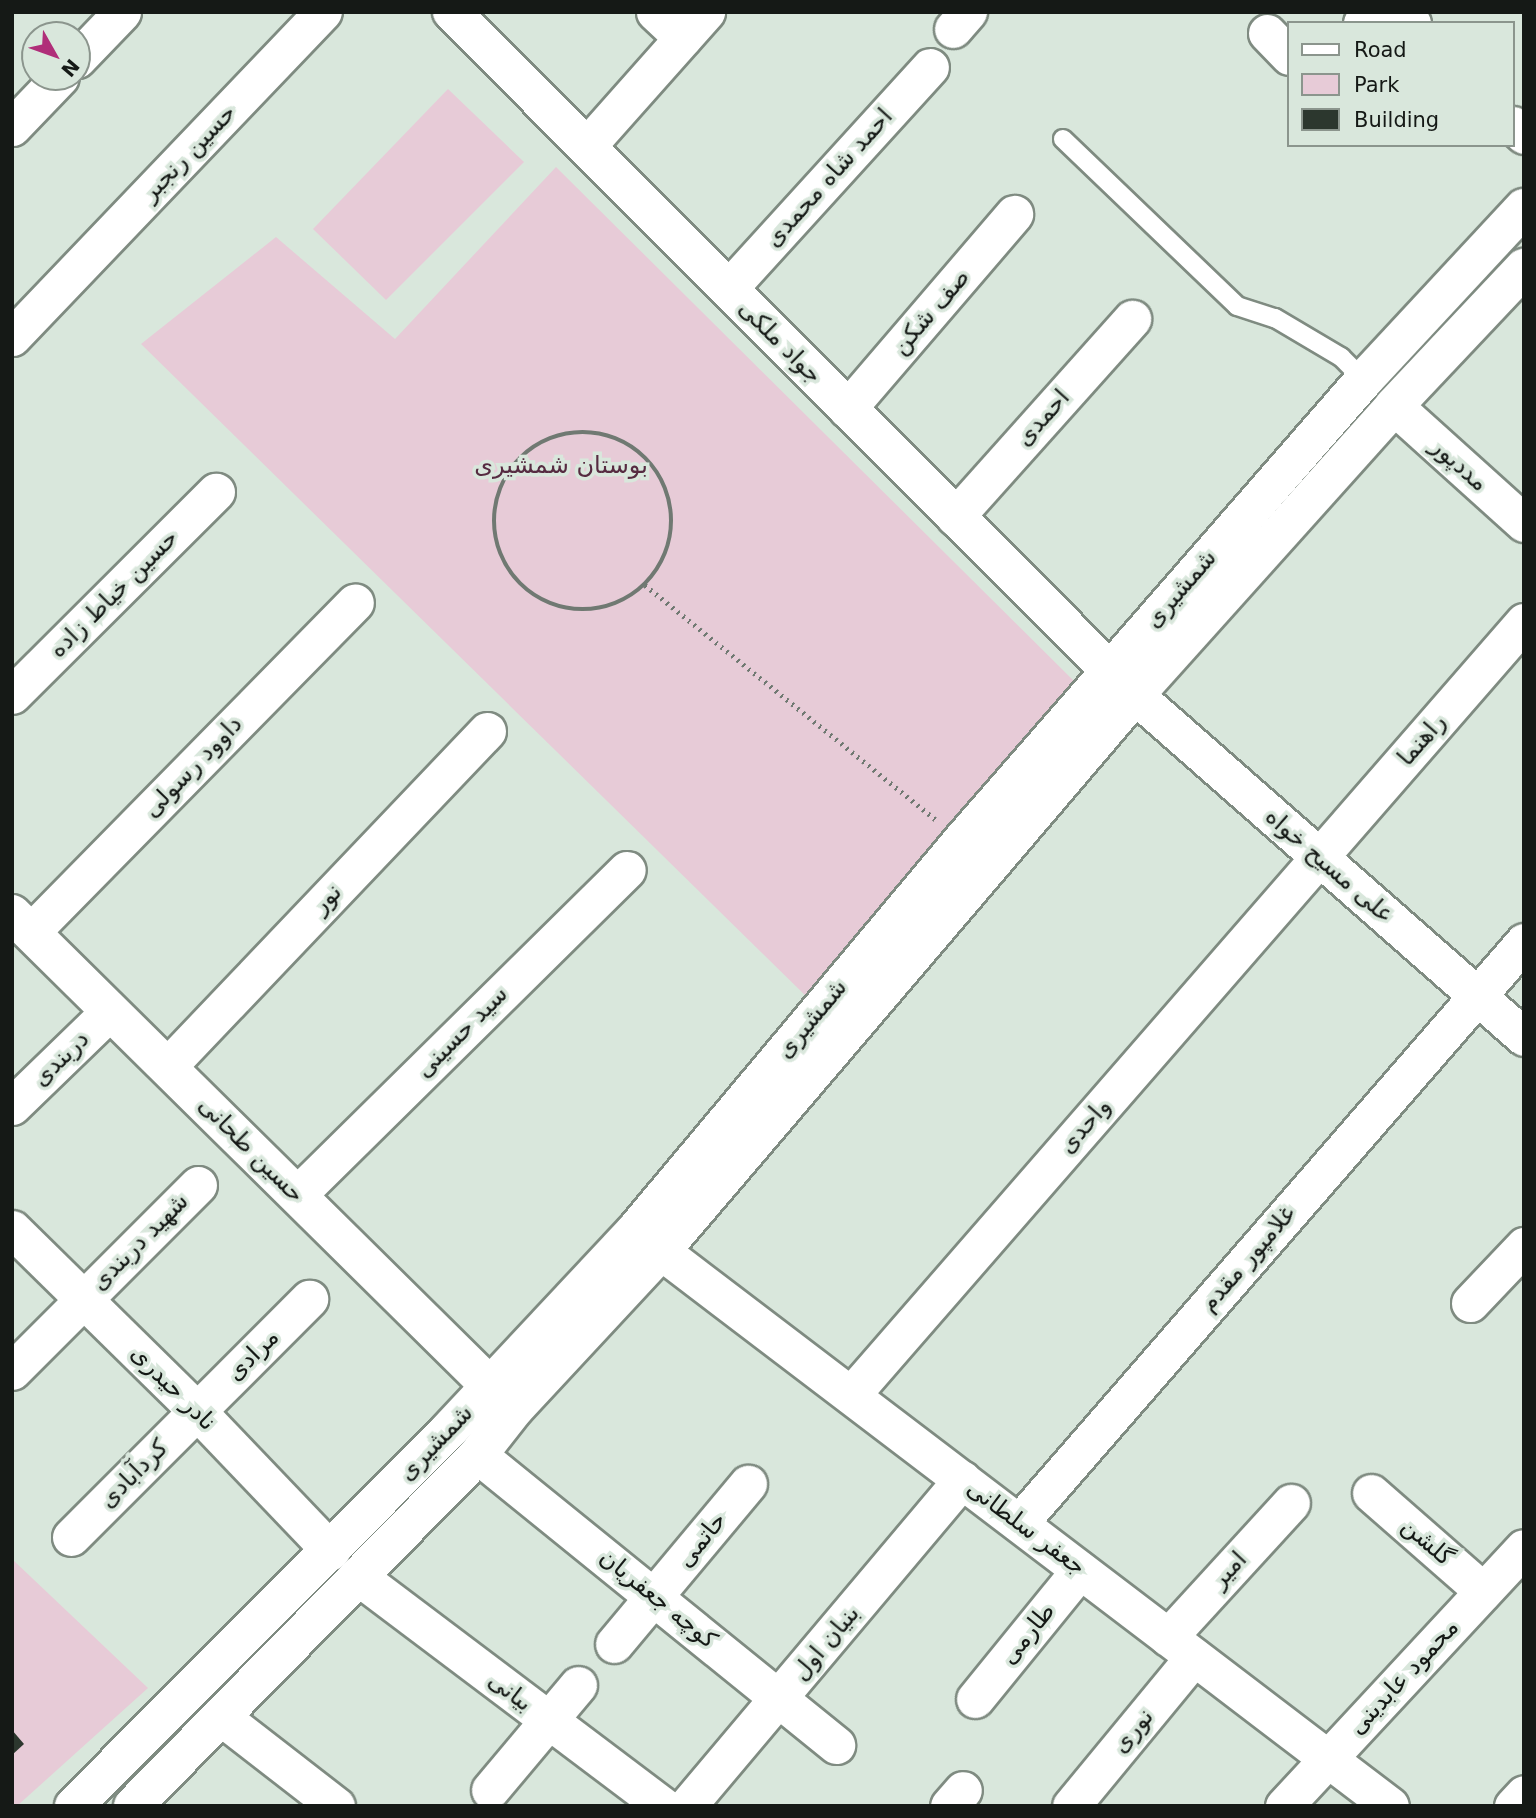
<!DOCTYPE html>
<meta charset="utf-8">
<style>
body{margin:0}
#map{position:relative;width:1536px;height:1818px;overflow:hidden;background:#d9e7dc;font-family:"DejaVu Sans",Vazirmatn,sans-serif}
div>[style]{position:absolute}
.green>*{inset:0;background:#e7cbd7}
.building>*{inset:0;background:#2c372e}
.path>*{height:4.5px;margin-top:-2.25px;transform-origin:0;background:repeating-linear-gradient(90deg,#707972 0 2px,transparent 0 7px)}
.path>.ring{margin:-2.25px;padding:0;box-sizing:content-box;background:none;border:4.5px solid #707972;border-radius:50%}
.roads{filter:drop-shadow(2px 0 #7f8b81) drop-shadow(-2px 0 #7f8b81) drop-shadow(0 2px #7f8b81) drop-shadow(0 -2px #7f8b81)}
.service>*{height:18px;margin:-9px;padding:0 9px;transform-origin:9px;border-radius:9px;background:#fff}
.minor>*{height:37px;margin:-18.5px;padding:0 18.5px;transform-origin:18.5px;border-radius:18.5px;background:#fff}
.tertiary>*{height:38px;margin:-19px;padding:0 19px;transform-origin:19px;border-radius:19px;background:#fff}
.secondary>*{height:38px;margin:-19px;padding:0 19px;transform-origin:19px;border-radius:19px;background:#fff}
span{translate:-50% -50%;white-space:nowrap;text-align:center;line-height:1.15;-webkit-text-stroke:7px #d9e7dc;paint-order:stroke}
.street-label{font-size:24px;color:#151916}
.park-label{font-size:24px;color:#562b41}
.frame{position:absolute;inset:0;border:14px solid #151916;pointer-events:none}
.legend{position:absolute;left:1287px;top:21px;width:228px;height:126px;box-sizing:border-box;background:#d9e7dc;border:2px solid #8b958d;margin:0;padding:9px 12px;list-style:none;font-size:21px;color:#151916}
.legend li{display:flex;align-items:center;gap:14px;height:35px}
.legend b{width:35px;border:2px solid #8b958d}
.north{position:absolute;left:21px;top:21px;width:70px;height:70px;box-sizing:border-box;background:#d9e7dc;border:2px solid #8b958d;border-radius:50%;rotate:130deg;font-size:19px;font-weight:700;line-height:28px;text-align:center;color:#151916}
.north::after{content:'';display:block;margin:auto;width:24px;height:32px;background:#b02e79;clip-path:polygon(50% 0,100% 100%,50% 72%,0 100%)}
</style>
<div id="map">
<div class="green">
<i style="clip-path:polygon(448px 89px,524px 162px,386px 300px,313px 229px)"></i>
<i style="clip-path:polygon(556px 167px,1083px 690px,812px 1002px,141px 344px,276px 237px,395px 339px)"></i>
<i style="clip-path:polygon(12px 1559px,148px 1688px,17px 1806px,12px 1806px)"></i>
</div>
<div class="building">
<i style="clip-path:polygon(12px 1730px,24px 1744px,12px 1755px)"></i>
</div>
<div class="path">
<i class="ring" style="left:494px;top:432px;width:173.5px;height:173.5px"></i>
<i style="left:645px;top:585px;width:374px;rotate:38.9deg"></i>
</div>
<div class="roads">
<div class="service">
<i style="left:1063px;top:139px;width:241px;rotate:43.8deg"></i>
<i style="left:1237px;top:306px;width:40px;rotate:18deg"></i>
<i style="left:1275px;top:318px;width:77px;rotate:30.6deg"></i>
<i style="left:1341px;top:357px;width:33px;rotate:45deg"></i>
</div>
<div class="minor">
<i style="left:655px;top:12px;width:38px;rotate:43deg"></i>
<i style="left:1402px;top:12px;width:15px;rotate:48deg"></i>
<i style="left:1362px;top:23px;width:15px;rotate:-48deg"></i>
<i style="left:953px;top:29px;width:23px;rotate:-49deg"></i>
<i style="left:1267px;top:33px;width:32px;rotate:46deg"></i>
<i style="left:77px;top:59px;width:65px;rotate:-46.2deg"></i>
<i style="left:1513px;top:125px;width:15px;rotate:42deg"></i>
<i style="left:12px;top:127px;width:69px;rotate:-46.2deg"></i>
<i style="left:586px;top:147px;width:181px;rotate:-48.4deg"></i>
<i style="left:728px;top:289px;width:300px;rotate:-47.7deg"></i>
<i style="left:12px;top:337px;width:450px;rotate:-46.3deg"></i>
<i style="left:1394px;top:406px;width:175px;rotate:42deg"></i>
<i style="left:847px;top:409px;width:257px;rotate:-49.4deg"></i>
<i style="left:955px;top:517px;width:266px;rotate:-48.2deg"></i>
<i style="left:12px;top:695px;width:288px;rotate:-44.9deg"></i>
<i style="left:1135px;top:695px;width:518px;rotate:41.32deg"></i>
<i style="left:31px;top:932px;width:462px;rotate:-45.5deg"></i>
<i style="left:167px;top:1067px;width:464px;rotate:-46.4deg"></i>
<i style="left:12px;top:1106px;width:136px;rotate:-44.1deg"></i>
<i style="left:297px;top:1195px;width:463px;rotate:-44.6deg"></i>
<i style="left:12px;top:1229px;width:260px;rotate:44.5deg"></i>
<i style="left:197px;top:1411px;width:194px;rotate:46.3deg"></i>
<i style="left:661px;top:1251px;width:916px;rotate:37.28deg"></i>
<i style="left:1470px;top:1303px;width:79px;rotate:-46.5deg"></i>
<i style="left:12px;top:1371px;width:263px;rotate:-45deg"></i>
<i style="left:851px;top:1395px;width:1025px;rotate:-48.96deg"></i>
<i style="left:478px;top:1455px;width:461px;rotate:39deg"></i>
<i style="left:1371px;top:1493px;width:149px;rotate:41.2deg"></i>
<i style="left:1019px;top:1523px;width:770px;rotate:-49deg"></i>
<i style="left:71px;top:1537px;width:337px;rotate:-45deg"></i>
<i style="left:359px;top:1577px;width:381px;rotate:37deg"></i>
<i style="left:1168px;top:1637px;width:182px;rotate:-47.5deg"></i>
<i style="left:614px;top:1644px;width:209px;rotate:-50.1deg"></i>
<i style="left:975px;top:1699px;width:166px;rotate:-50.9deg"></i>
<i style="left:220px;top:1716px;width:147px;rotate:37.8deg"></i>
<i style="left:490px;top:1790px;width:137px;rotate:-50deg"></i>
<i style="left:687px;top:1806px;width:427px;rotate:-49.9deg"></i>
<i style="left:949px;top:1806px;width:21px;rotate:-49deg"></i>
<i style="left:1071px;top:1806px;width:193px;rotate:-50.5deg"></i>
<i style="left:1284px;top:1806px;width:352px;rotate:-47.1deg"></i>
<i style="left:1513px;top:1806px;width:16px;rotate:-47deg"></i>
</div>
<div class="tertiary">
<i style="left:452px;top:12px;width:931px;rotate:45.04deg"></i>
<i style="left:12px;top:914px;width:672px;rotate:44.64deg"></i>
</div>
<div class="secondary">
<i style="left:74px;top:1806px;width:531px;rotate:-45.08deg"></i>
<i style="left:449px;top:1430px;width:274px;rotate:-46.9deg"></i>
<i style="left:636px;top:1230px;width:508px;rotate:-50.04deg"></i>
<i style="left:962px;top:841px;width:612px;rotate:-48.91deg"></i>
<i style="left:1364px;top:380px;width:235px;rotate:-47.1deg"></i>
<i style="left:133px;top:1806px;width:492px;rotate:-45.5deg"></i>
<i style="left:478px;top:1455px;width:60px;rotate:-51.8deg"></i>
<i style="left:515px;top:1408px;width:214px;rotate:-47.1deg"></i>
<i style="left:661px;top:1251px;width:731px;rotate:-49.55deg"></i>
<i style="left:1135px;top:695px;width:388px;rotate:-48.1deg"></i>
<i style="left:1394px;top:406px;width:190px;rotate:-46.7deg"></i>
</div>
</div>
<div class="street-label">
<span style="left:189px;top:153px;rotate:-46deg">حسین رنجبر</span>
<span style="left:829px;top:178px;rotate:-48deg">احمد شاه محمدی</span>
<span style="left:931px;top:312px;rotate:-49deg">صف شکن</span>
<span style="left:780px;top:342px;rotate:45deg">جواد ملکی</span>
<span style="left:1043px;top:418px;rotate:-48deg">احمدی</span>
<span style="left:1459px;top:465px;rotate:42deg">مددپور</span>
<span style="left:1181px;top:589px;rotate:-49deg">شمشیری</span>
<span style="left:114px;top:594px;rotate:-45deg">حسین خیاط زاده</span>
<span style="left:1422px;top:740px;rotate:-49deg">راهنما</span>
<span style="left:193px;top:767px;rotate:-46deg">داوود رسولی</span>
<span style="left:1329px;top:866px;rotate:41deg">علی مسیح خواه</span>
<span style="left:327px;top:899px;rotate:-46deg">نور</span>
<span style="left:812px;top:1019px;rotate:-50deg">شمشیری</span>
<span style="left:462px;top:1032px;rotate:-45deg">سید حسینی</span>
<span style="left:61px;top:1059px;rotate:-44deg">دربندی</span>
<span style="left:1085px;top:1126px;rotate:-49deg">واحدی</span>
<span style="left:251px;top:1150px;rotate:45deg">حسین طحانی</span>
<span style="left:140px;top:1242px;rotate:-45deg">شهید دربندی</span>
<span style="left:1248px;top:1259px;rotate:-49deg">غلامپور مقدم</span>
<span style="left:253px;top:1355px;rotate:-45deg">مرادی</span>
<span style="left:173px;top:1388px;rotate:45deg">نادر حیدری</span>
<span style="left:436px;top:1443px;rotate:-46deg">شمشیری</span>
<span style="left:134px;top:1474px;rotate:-45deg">کردآبادی</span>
<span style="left:1026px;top:1528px;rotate:37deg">جعفر سلطانی</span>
<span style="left:702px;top:1540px;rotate:-51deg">حاتمی</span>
<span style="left:1427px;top:1542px;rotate:41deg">گلشن</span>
<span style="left:1229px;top:1570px;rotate:-47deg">امیر</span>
<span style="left:658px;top:1599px;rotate:39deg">کوچه جعفریان</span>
<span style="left:1028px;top:1634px;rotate:-51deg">طارمی</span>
<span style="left:826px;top:1643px;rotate:-50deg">بنیان اول</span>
<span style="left:1404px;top:1677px;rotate:-47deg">محمود عابدینی</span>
<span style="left:510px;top:1692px;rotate:37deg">بیانی</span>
<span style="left:1133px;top:1731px;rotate:-50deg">نوری</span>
</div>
<div class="park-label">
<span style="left:561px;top:466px">بوستان شمشیری</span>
</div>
<div class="frame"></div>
<ul class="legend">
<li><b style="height:9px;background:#fff"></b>Road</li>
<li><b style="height:19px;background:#e7cbd7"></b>Park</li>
<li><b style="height:19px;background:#2c372e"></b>Building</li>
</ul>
<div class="north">N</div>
</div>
